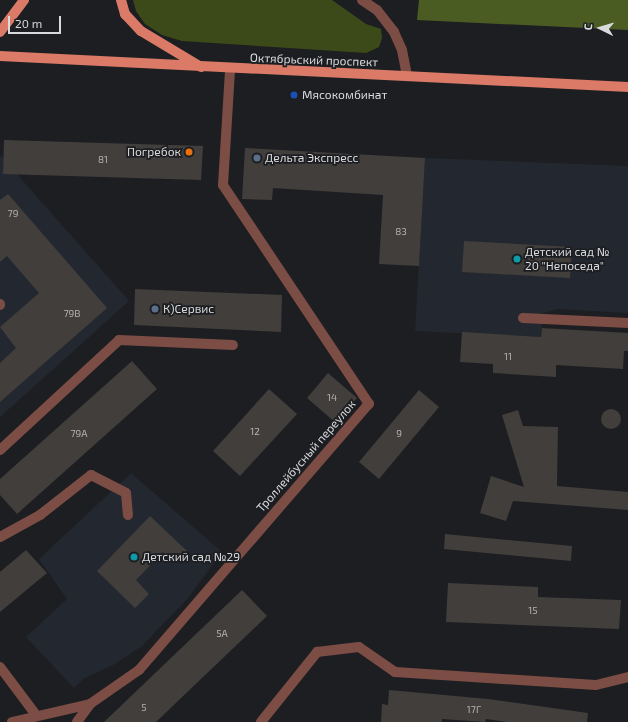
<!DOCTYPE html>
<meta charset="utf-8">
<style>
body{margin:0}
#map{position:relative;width:628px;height:722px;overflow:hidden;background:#1c1e22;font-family:"Exo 2",sans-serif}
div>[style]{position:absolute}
.built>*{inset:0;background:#232830}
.green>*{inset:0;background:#3c4a1a}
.forest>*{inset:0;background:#4b5c22}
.building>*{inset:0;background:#423e3b}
.round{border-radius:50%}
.minor>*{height:10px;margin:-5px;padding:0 5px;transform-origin:5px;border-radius:5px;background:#7c4d44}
.major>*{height:10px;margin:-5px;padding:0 5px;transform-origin:5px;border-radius:5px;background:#da7a67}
.dots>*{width:11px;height:11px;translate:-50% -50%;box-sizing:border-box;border:2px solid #1c1e22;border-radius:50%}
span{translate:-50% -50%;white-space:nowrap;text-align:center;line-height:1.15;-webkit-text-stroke:3.5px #1c1e22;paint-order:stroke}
.number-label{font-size:10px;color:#b2b3b4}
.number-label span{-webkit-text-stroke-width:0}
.street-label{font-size:12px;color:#d8dadc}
.poi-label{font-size:12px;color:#d8dadc}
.left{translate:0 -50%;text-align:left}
.right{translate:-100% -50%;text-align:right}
.north{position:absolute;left:580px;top:8px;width:40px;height:40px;-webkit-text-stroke:3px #1c1e22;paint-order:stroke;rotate:275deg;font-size:11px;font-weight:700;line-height:16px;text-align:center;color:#d8dadc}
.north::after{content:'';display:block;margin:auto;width:14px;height:18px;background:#d8dadc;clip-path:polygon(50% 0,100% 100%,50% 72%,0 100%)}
.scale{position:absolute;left:8px;top:16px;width:53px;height:18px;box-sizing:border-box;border:2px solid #d8dadc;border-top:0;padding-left:5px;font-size:12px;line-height:14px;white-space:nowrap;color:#d8dadc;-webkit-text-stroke:3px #1c1e22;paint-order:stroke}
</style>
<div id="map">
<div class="built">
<i style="clip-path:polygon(0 155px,129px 301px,0 417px)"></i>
<i style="clip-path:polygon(425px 158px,628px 166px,628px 313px,557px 309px,543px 313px,541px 337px,415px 331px)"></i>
<i style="clip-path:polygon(131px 473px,222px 552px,188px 598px,142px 646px,113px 665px,83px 679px,74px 688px,26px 637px,67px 599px,39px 559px)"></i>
</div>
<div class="green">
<i style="clip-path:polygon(133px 0,332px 0,366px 24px,381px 29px,382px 38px,379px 47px,366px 53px,182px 41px,162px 35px,145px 24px,136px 11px)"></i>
</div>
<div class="forest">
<i style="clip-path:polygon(419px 0,628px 0,628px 30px,417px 20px)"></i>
</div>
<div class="building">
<i style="clip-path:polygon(4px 140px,203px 146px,201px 180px,3px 174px)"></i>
<i style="clip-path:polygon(245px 148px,425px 158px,419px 266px,379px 264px,383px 195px,273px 188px,272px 200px,242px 199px)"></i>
<i style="clip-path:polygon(8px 194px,107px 308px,0 402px,0 363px,16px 348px,0 327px,39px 293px,7px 256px,0 262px,0 200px)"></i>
<i style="clip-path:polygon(464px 241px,572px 247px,570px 278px,462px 272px)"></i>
<i style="clip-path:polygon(135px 289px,282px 295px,281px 332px,134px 325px)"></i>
<i style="clip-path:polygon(542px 328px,628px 333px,628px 351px,624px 351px,623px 369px,556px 365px,556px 377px,493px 373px,493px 364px,460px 362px,462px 332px,541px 337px)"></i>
<i style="clip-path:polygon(132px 361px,157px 389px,17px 514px,0 495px,0 479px)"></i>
<i style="clip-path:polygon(328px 373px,357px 398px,336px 423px,307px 398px)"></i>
<i style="clip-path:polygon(269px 389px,297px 414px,240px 476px,213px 451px)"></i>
<i style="clip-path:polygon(419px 390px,439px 407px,379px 479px,359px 462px)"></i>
<i class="round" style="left:601px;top:409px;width:20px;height:20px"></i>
<i style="clip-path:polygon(518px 410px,523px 426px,558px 427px,557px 486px,628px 492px,628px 510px,513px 501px,506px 521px,480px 513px,491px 476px,524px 487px,502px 415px)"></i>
<i style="clip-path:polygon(150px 516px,187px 551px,175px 563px,163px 552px,136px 580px,149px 594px,135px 608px,97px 571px)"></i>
<i style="clip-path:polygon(445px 534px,572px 546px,571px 561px,444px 549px)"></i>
<i style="clip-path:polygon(26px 550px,47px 573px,0 612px,0 572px)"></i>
<i style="clip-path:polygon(448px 583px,538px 587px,538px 597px,621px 600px,619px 629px,446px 622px)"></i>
<i style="clip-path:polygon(242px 590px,267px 616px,202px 678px,156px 722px,104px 722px)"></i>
<i style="clip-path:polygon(389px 690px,488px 699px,588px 713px,587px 722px,507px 722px,486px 719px,485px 722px,442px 719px,442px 722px,381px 722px,382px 704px,388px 705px)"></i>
</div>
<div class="minor">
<i style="left:362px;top:0;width:18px;rotate:34deg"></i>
<i style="left:377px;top:10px;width:28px;rotate:52deg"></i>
<i style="left:394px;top:32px;width:20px;rotate:66deg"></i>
<i style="left:402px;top:50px;width:26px;rotate:79deg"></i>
<i style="left:0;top:304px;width:1px;rotate:90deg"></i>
<i style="left:523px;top:318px;width:105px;rotate:2.7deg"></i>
<i style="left:0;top:450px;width:162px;rotate:-42.7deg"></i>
<i style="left:119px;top:340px;width:114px;rotate:2.5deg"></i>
<i style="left:0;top:537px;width:46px;rotate:-28.8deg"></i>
<i style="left:40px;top:515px;width:65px;rotate:-38.1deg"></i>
<i style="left:91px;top:475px;width:39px;rotate:27deg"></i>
<i style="left:126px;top:493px;width:22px;rotate:85deg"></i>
<i style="left:0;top:667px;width:60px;rotate:53.1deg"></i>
<i style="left:12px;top:722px;width:80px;rotate:-13deg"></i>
<i style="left:90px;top:704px;width:60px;rotate:-34.8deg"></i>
<i style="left:139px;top:670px;width:352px;rotate:-49.2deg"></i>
<i style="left:369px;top:404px;width:263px;rotate:-123.7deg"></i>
<i style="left:223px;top:185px;width:116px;rotate:-86.5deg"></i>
<i style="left:77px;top:722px;width:22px;rotate:-54deg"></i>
<i style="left:261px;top:722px;width:90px;rotate:-51.3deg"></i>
<i style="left:317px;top:652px;width:42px;rotate:-6.8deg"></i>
<i style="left:359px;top:647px;width:44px;rotate:34.8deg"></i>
<i style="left:395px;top:672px;width:201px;rotate:3.7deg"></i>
<i style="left:596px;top:685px;width:33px;rotate:-14deg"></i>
</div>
<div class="major">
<i style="left:121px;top:0;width:15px;rotate:74deg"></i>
<i style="left:125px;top:14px;width:23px;rotate:47deg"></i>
<i style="left:141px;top:31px;width:70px;rotate:31deg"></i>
<i style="left:0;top:32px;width:40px;rotate:-53deg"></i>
<i style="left:0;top:56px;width:629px;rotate:2.83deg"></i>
</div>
<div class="dots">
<i style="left:294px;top:95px;background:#1a4fb4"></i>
<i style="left:189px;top:152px;background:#e8710a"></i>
<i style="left:257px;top:158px;background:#5c6f8a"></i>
<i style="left:517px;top:259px;background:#0f9aa8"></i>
<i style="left:155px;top:309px;background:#5c6f8a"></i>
<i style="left:134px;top:557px;background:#0f9aa8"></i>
</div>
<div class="number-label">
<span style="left:103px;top:160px">81</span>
<span style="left:13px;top:214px">79</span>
<span style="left:401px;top:232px">83</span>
<span style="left:72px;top:314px">79В</span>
<span style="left:508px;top:357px">11</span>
<span style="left:332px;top:398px">14</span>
<span style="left:255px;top:432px">12</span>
<span style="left:79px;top:434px">79А</span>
<span style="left:399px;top:434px">9</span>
<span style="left:533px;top:611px">15</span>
<span style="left:222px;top:634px">5А</span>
<span style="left:144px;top:708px">5</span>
<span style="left:474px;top:710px">17Г</span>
</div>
<div class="street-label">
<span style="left:314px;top:60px;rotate:2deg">Октябрьский проспект</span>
<span style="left:306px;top:456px;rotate:-49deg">Троллейбусный переулок</span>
</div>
<div class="poi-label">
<span class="left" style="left:302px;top:95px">Мясокомбинат</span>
<span class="right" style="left:181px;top:152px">Погребок</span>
<span class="left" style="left:265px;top:158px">Дельта Экспресс</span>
<span class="left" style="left:525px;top:259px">Детский сад №<br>20 "Непоседа"</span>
<span class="left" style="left:163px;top:309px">К)Сервис</span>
<span class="left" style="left:142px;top:557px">Детский сад №29</span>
</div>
<div class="north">С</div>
<div class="scale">20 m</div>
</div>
